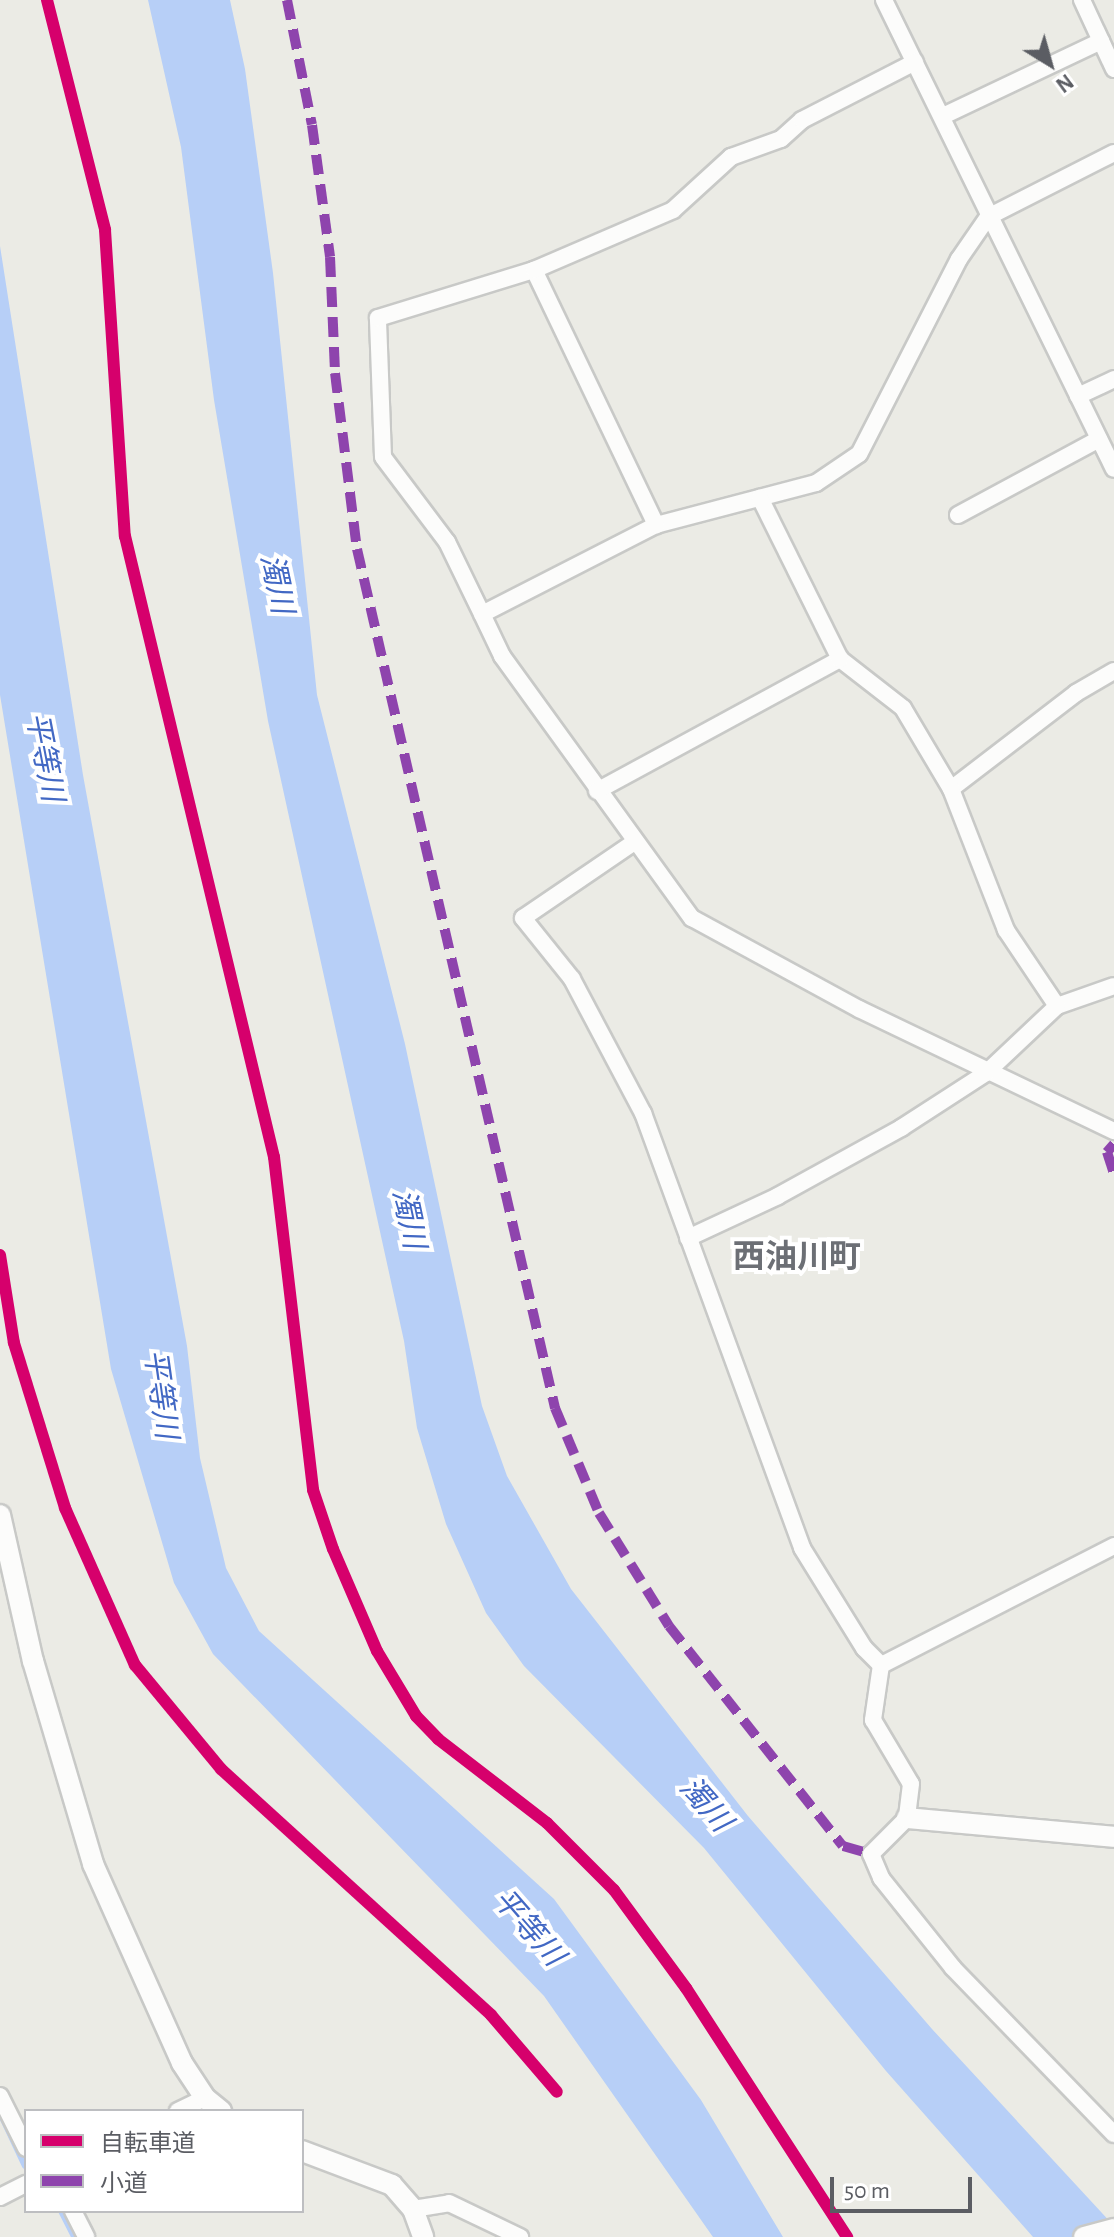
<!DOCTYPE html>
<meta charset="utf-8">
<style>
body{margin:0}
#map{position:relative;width:1114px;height:2237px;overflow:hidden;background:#ebebe5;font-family:"Alegreya Sans","Noto Sans JP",sans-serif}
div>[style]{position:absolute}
.water>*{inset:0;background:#b7cff7}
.stream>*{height:6px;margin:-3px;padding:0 3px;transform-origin:3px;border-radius:3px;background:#b7cff7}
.roads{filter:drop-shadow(2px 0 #c8c9c7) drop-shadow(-2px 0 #c8c9c7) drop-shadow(0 2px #c8c9c7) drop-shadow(0 -2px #c8c9c7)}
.minor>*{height:16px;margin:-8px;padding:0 8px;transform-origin:8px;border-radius:8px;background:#fcfcfb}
.tertiary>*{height:20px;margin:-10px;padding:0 10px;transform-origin:10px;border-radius:10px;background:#fcfcfb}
.quiet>*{height:10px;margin-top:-5px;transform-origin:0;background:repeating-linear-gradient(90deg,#8e44ad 0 20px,transparent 0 30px)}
.cycleway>*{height:12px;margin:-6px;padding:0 6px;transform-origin:6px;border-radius:6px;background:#d6006c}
span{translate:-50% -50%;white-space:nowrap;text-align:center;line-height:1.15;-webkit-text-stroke:8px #fff;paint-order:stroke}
.water-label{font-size:30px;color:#4268c4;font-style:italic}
.quarter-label{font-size:32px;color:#6c6f75;font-weight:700}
.legend{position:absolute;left:24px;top:2109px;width:280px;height:104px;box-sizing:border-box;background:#fff;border:2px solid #bdbec1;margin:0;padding:10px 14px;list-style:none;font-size:24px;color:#5b5d63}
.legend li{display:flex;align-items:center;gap:16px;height:40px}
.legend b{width:40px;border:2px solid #bdbec1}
.north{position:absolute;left:1010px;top:24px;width:80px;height:80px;-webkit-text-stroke:6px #fff;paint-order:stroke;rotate:143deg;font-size:22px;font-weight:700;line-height:32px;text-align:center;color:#5b5d63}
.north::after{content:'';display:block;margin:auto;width:28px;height:36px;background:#5b5d63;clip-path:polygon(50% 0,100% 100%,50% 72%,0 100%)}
.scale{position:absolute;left:830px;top:2177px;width:142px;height:36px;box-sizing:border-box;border:4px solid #5b5d63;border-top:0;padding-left:10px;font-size:24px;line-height:28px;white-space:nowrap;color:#5b5d63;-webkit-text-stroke:6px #fff;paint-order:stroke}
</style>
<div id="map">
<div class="water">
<i style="clip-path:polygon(148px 0,230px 0,245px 69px,273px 273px,317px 695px,405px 1044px,482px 1406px,507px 1476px,571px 1589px,748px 1816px,932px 2029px,1114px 2226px,1114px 2237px,1033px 2237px,886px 2071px,704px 1848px,524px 1666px,486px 1613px,446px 1524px,417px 1428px,404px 1341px,268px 721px,214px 400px,181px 147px)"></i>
<i style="clip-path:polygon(0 246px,83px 775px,187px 1346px,200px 1458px,226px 1568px,259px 1631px,554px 1899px,701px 2100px,783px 2237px,713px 2237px,544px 1996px,213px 1654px,174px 1583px,111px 1369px,0 695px)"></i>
</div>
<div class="stream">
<i style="left:1px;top:2115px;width:56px;rotate:64.8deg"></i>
<i style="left:61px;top:2211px;width:29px;rotate:63deg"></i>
</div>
<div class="roads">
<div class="minor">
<i style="left:884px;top:0;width:522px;rotate:63.88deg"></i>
<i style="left:1082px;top:0;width:76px;rotate:65.1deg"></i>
<i style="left:943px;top:116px;width:175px;rotate:-25.4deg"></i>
<i style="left:1114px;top:153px;width:141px;rotate:153.1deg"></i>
<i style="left:988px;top:217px;width:51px;rotate:124.6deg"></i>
<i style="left:959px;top:259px;width:219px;rotate:117.1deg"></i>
<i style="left:859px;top:454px;width:52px;rotate:146deg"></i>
<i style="left:816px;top:483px;width:165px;rotate:165.3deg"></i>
<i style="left:656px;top:525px;width:195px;rotate:152.9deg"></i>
<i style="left:482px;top:614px;width:47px;rotate:64.5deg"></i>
<i style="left:502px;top:656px;width:324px;rotate:54.1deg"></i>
<i style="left:692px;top:918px;width:190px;rotate:28.6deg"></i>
<i style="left:859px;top:1009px;width:283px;rotate:25.6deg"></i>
<i style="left:534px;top:270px;width:283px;rotate:64.4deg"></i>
<i style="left:1078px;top:396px;width:40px;rotate:-25deg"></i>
<i style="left:958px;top:515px;width:160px;rotate:-28.3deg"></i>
<i style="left:482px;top:614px;width:80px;rotate:-115.9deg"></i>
<i style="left:447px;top:542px;width:106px;rotate:-127deg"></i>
<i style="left:383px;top:457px;width:139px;rotate:-92.1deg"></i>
<i style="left:378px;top:318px;width:163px;rotate:-17.1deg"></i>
<i style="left:534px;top:270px;width:151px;rotate:-23.3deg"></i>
<i style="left:673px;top:210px;width:79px;rotate:-42.4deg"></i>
<i style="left:731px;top:157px;width:53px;rotate:-19.8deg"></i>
<i style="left:781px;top:139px;width:28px;rotate:-42deg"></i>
<i style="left:802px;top:120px;width:127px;rotate:-27.2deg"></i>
<i style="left:951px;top:789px;width:158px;rotate:-37.5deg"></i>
<i style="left:1076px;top:693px;width:44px;rotate:-30.1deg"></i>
<i style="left:597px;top:791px;width:277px;rotate:-28.5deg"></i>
<i style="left:633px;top:843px;width:133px;rotate:145.7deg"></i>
<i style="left:523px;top:918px;width:78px;rotate:51.2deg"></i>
<i style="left:572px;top:979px;width:152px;rotate:62.1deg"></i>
<i style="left:643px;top:1113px;width:463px;rotate:69.9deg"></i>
<i style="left:802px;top:1548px;width:118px;rotate:58.2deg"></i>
<i style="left:864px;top:1648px;width:24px;rotate:45deg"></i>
<i style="left:1057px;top:1006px;width:60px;rotate:-19.3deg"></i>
<i style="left:688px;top:1238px;width:99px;rotate:-25deg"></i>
<i style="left:778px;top:1196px;width:141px;rotate:-28.9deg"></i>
<i style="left:901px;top:1128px;width:101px;rotate:-32.9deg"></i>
<i style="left:986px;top:1073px;width:98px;rotate:-43.3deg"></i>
<i style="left:1057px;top:1006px;width:92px;rotate:-123.9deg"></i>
<i style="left:1006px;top:930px;width:151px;rotate:-111.3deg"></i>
<i style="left:951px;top:789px;width:94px;rotate:-120.7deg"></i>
<i style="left:903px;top:708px;width:80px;rotate:-142.1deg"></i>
<i style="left:840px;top:659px;width:180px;rotate:-116.4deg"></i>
<i style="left:1114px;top:1546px;width:262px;rotate:152.9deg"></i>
<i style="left:881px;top:1665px;width:56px;rotate:98.3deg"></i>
<i style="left:873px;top:1720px;width:74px;rotate:59.3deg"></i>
<i style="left:911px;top:1784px;width:34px;rotate:97deg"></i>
<i style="left:907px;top:1818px;width:51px;rotate:135deg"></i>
<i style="left:871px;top:1854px;width:26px;rotate:67deg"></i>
<i style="left:881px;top:1878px;width:115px;rotate:51.3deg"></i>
<i style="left:953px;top:1968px;width:231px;rotate:45.9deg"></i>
<i style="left:0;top:2096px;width:58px;rotate:63.4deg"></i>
<i style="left:178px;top:2111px;width:30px;rotate:-26deg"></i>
<i style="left:0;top:2197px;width:29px;rotate:-27deg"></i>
<i style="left:413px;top:2209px;width:36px;rotate:-9deg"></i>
<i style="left:449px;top:2203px;width:79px;rotate:25.6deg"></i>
<i style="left:73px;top:2211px;width:29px;rotate:63deg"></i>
</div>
<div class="tertiary">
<i style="left:0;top:1515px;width:150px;rotate:77.3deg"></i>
<i style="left:33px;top:1661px;width:212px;rotate:73.5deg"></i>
<i style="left:93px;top:1864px;width:218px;rotate:65.9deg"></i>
<i style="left:182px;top:2063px;width:42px;rotate:56.7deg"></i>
<i style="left:205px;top:2098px;width:21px;rotate:39deg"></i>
<i style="left:907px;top:1818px;width:208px;rotate:5.2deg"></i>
<i style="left:302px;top:2151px;width:96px;rotate:20.7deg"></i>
<i style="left:392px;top:2185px;width:32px;rotate:49deg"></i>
<i style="left:413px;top:2209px;width:30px;rotate:70deg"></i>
<i style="left:1084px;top:2237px;width:31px;rotate:-15deg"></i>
</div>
</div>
<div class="quiet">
<i style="left:287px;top:0;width:127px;rotate:78.7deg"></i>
<i style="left:312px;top:125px;width:133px;rotate:82.2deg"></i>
<i style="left:330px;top:257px;width:116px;rotate:87.5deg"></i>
<i style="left:335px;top:373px;width:177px;rotate:82.9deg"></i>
<i style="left:357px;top:549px;width:882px;rotate:77.02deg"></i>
<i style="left:555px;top:1408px;width:114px;rotate:67.3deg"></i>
<i style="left:599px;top:1513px;width:133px;rotate:58.2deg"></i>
<i style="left:669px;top:1626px;width:280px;rotate:51.7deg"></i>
<i style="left:843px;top:1846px;width:29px;rotate:16deg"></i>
<i style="left:1114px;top:1144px;width:11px;rotate:131deg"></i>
<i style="left:1107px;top:1152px;width:23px;rotate:72deg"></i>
</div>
<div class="cycleway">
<i style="left:47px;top:0;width:237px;rotate:75.8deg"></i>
<i style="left:105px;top:230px;width:307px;rotate:86.3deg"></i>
<i style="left:125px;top:536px;width:639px;rotate:76.51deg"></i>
<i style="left:274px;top:1157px;width:335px;rotate:83.3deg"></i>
<i style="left:313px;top:1490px;width:62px;rotate:71.3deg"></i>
<i style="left:333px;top:1549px;width:111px;rotate:66.7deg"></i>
<i style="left:377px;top:1651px;width:76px;rotate:59deg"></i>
<i style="left:416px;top:1716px;width:32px;rotate:46deg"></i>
<i style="left:438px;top:1739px;width:138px;rotate:37.6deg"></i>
<i style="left:547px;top:1823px;width:95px;rotate:45deg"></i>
<i style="left:614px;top:1890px;width:122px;rotate:53.7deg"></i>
<i style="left:686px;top:1988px;width:297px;rotate:57.1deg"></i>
<i style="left:0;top:1255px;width:89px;rotate:81deg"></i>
<i style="left:14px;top:1343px;width:173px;rotate:72.8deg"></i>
<i style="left:65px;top:1508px;width:172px;rotate:66deg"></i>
<i style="left:135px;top:1665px;width:135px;rotate:50.4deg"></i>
<i style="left:221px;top:1769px;width:365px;rotate:42.3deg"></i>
<i style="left:491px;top:2015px;width:101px;rotate:49.4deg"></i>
</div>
<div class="water-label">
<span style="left:276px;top:584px;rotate:78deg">濁川</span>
<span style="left:44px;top:757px;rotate:79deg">平等川</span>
<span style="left:408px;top:1219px;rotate:78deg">濁川</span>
<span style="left:160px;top:1394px;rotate:82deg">平等川</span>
<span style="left:705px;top:1805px;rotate:49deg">濁川</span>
<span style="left:528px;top:1928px;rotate:49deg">平等川</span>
</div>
<div class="quarter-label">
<span style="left:797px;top:1257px">西油川町</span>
</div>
<ul class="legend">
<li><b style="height:10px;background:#d6006c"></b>自転車道</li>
<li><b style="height:10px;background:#8e44ad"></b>小道</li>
</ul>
<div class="north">N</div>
<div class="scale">50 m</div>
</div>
